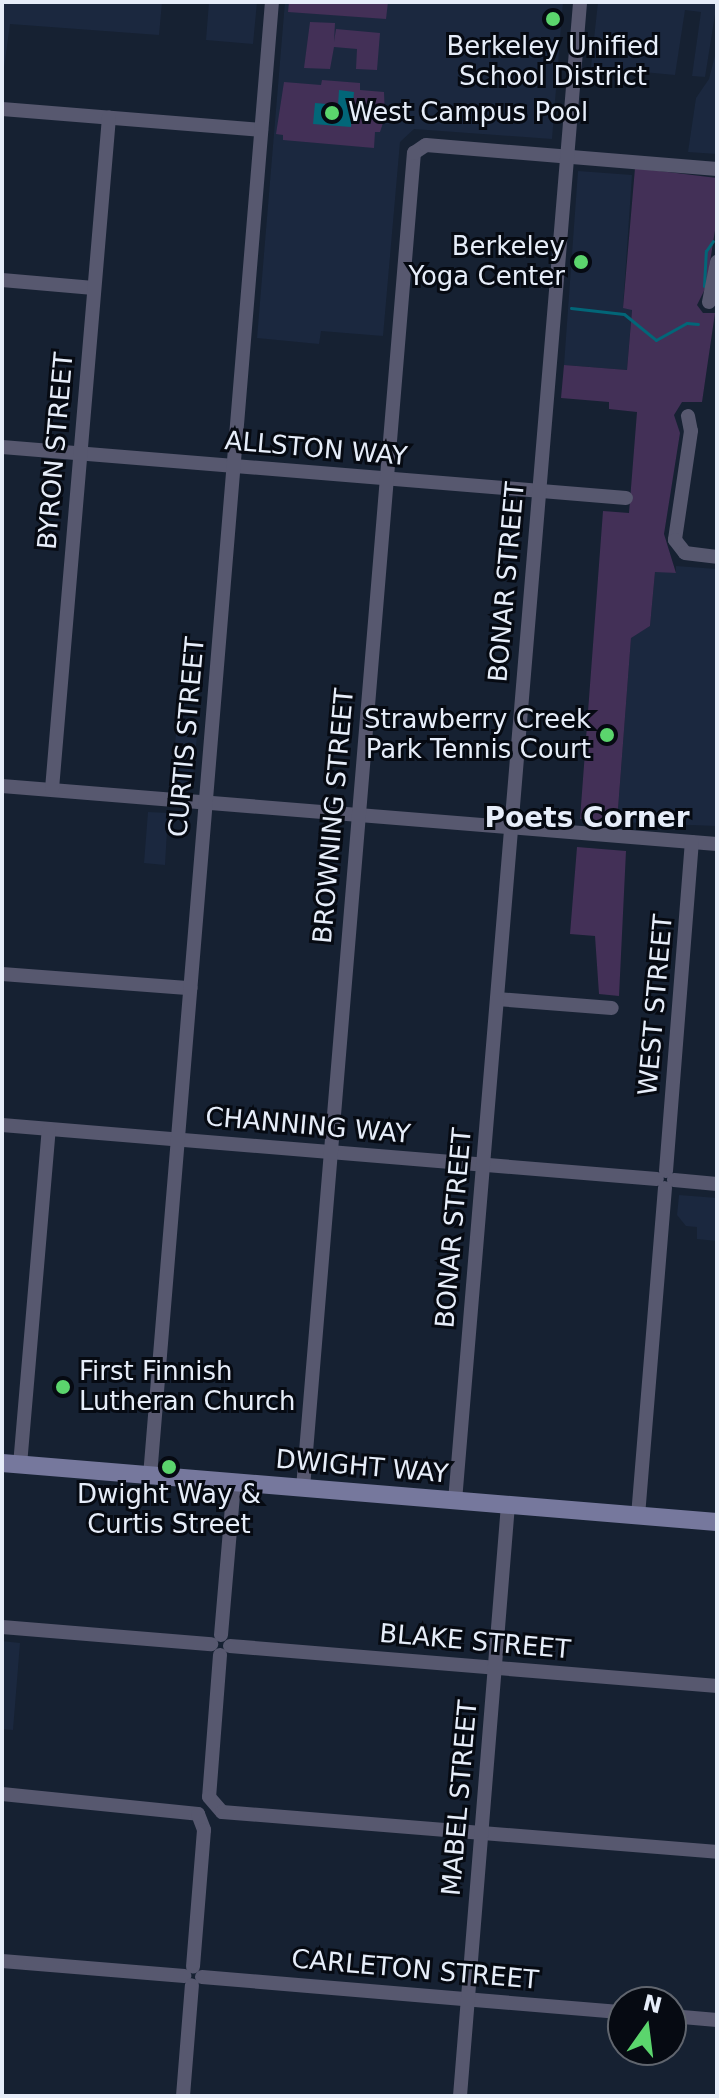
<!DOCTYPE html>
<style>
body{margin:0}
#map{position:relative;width:719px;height:2098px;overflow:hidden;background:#162132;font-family:"DejaVu Sans",sans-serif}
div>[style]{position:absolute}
.built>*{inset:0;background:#1b283f}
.green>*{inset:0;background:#433057}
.water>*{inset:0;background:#026678}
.stream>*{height:3px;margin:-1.5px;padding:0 1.5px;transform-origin:1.5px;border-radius:1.5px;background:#026678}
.street>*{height:14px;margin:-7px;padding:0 7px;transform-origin:7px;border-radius:7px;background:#57586f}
.secondary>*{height:18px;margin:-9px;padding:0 9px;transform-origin:9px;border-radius:9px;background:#76789d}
.dots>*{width:22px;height:22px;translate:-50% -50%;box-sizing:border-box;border:4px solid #060a12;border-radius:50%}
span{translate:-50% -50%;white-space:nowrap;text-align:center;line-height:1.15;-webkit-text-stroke:6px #060a12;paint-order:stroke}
.poi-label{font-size:26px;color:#e6edf9}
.left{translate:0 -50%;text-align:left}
.right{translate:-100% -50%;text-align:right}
.street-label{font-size:26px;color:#e6edf9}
.neighbourhood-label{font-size:28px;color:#e6edf9;font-weight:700}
.frame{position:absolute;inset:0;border:4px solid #e6edf9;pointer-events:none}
.north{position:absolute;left:607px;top:1986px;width:80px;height:80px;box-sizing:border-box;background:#060a12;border:2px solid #60656e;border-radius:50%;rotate:14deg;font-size:22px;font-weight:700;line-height:32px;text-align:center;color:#e6edf9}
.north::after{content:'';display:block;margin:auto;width:28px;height:36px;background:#5bd56d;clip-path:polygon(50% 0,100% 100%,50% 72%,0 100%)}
</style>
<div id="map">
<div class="built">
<i style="clip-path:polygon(2px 2px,162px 2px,159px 35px,10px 24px,2px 83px)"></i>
<i style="clip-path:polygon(209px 2px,257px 2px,253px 44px,206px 40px)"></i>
<i style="clip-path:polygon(285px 2px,563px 2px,552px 139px,414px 129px,400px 142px,383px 336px,321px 331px,319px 344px,257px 338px)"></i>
<i style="clip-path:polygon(598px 2px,717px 2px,705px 77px,692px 76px,701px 12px,685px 10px,675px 75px,591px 67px)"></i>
<i style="clip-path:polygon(717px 48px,717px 154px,688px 152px,696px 98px,709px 79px)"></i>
<i style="clip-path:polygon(578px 171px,632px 175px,623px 307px,632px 309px,627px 370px,564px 365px)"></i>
<i style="clip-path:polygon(676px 566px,717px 569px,717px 826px,617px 822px,631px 637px,650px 626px,655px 571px,676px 573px)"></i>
<i style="clip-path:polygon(176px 734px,197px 736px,192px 787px,171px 786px)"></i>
<i style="clip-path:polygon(148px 812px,168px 813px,165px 865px,144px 863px)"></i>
<i style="clip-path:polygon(679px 1195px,717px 1198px,717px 1241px,697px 1239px,697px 1227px,686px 1226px,677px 1215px)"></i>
<i style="clip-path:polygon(2px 1641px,20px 1643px,13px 1730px,2px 1729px)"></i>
</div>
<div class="green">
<i style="clip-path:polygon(289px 2px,388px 2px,386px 19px,288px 12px)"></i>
<i style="clip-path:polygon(310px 22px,335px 23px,334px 42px,336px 29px,380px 33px,377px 70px,356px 69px,357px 49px,334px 47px,330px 69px,304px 68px)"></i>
<i style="clip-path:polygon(322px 80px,360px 83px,360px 90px,384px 92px,385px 117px,380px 132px,375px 132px,374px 148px,283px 140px,283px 135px,276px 134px,284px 82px,321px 85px)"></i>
<i style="clip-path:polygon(635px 168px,717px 178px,717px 218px,706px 287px,697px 305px,703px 313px,715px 313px,702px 402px,682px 402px,674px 415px,680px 433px,664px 534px,676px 573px,655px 572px,650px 626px,631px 638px,617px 822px,580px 819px,603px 511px,629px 513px,637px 412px,609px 409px,609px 402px,561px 398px,564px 365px,627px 370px,632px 310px,623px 308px)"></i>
<i style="clip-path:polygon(577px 847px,626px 851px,619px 996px,599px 994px,595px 936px,570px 934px)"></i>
</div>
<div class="water">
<i style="clip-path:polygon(339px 90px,354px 92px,351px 127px,313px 124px,315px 103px,338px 105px)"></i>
</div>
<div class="stream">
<i style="left:704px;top:286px;width:35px;rotate:-87deg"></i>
<i style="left:706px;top:251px;width:12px;rotate:-55deg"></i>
<i style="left:571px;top:308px;width:53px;rotate:6.5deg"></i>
<i style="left:624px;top:314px;width:41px;rotate:39.1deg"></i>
<i style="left:656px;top:340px;width:35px;rotate:-29deg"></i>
<i style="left:687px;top:323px;width:11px;rotate:5deg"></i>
</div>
<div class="street">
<i style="left:2px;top:109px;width:260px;rotate:4.6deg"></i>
<i style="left:2px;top:280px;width:92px;rotate:5deg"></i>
<i style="left:709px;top:302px;width:41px;rotate:-78.7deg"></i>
<i style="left:688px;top:416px;width:15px;rotate:79deg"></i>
<i style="left:691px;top:431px;width:110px;rotate:98.4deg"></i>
<i style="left:675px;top:540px;width:16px;rotate:52deg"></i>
<i style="left:685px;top:553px;width:32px;rotate:7deg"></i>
<i style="left:2px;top:447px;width:626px;rotate:4.67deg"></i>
<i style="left:2px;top:786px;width:717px;rotate:4.64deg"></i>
<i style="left:52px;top:789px;width:674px;rotate:-85.15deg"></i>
<i style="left:2px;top:974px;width:189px;rotate:4.3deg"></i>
<i style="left:497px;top:999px;width:115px;rotate:4.5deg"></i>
<i style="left:2px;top:1125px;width:657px;rotate:4.71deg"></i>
<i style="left:666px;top:1171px;width:330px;rotate:-85.5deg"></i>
<i style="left:674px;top:1180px;width:43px;rotate:5.3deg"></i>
<i style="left:20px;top:1465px;width:337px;rotate:-85.1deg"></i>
<i style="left:150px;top:1476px;width:1479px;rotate:-85.27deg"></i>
<i style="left:303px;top:1488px;width:1340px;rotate:-85.25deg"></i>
<i style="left:414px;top:153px;width:14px;rotate:-34deg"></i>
<i style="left:426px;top:145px;width:292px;rotate:4.7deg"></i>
<i style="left:455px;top:1501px;width:1504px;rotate:-85.23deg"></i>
<i style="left:638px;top:1516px;width:329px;rotate:-85.3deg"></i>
<i style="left:2px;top:1627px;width:210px;rotate:4.7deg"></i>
<i style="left:221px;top:1635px;width:154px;rotate:-85.1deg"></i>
<i style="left:230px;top:1646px;width:489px;rotate:4.7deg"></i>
<i style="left:220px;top:1655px;width:142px;rotate:94.4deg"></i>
<i style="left:209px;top:1797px;width:20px;rotate:49deg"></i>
<i style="left:222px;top:1812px;width:497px;rotate:4.6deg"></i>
<i style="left:2px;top:1794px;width:197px;rotate:5.8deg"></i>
<i style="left:198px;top:1814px;width:17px;rotate:69deg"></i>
<i style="left:204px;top:1830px;width:137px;rotate:94.6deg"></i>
<i style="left:2px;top:1961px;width:183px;rotate:4.7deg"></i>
<i style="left:202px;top:1977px;width:422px;rotate:4.8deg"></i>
<i style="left:671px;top:2016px;width:46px;rotate:5deg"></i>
<i style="left:183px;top:2096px;width:111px;rotate:-85.4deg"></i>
<i style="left:460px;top:2096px;width:593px;rotate:-85.36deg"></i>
</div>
<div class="secondary">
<i style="left:2px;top:1463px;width:717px;rotate:4.72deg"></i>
</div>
<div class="dots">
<i style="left:553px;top:19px;background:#5bd56d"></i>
<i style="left:332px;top:113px;background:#5bd56d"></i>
<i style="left:581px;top:262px;background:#5bd56d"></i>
<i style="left:607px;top:735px;background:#5bd56d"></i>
<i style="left:63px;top:1387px;background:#5bd56d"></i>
<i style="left:169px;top:1467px;background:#5bd56d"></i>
</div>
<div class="poi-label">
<span style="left:553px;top:62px">Berkeley Unified<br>School District</span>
<span class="left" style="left:348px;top:113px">West Campus Pool</span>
<span class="right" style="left:565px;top:262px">Berkeley<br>Yoga Center</span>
<span class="right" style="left:591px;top:735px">Strawberry Creek<br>Park Tennis Court</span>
<span class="left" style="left:79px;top:1387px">First Finnish<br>Lutheran Church</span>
<span style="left:169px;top:1510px">Dwight Way &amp;<br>Curtis Street</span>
</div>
<div class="street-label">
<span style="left:316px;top:449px;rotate:5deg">ALLSTON WAY</span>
<span style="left:56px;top:451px;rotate:-85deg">BYRON STREET</span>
<span style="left:507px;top:582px;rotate:-85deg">BONAR STREET</span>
<span style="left:187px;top:737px;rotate:-85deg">CURTIS STREET</span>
<span style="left:334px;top:816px;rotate:-85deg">BROWNING STREET</span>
<span style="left:656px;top:1005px;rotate:-85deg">WEST STREET</span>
<span style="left:308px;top:1126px;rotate:5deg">CHANNING WAY</span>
<span style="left:454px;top:1228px;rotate:-85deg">BONAR STREET</span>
<span style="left:362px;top:1467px;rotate:5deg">DWIGHT WAY</span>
<span style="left:475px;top:1642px;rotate:5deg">BLAKE STREET</span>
<span style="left:460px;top:1798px;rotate:-85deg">MABEL STREET</span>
<span style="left:415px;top:1970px;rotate:5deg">CARLETON STREET</span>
</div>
<div class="neighbourhood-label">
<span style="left:587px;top:818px">Poets Corner</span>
</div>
<div class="frame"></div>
<div class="north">N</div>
</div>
